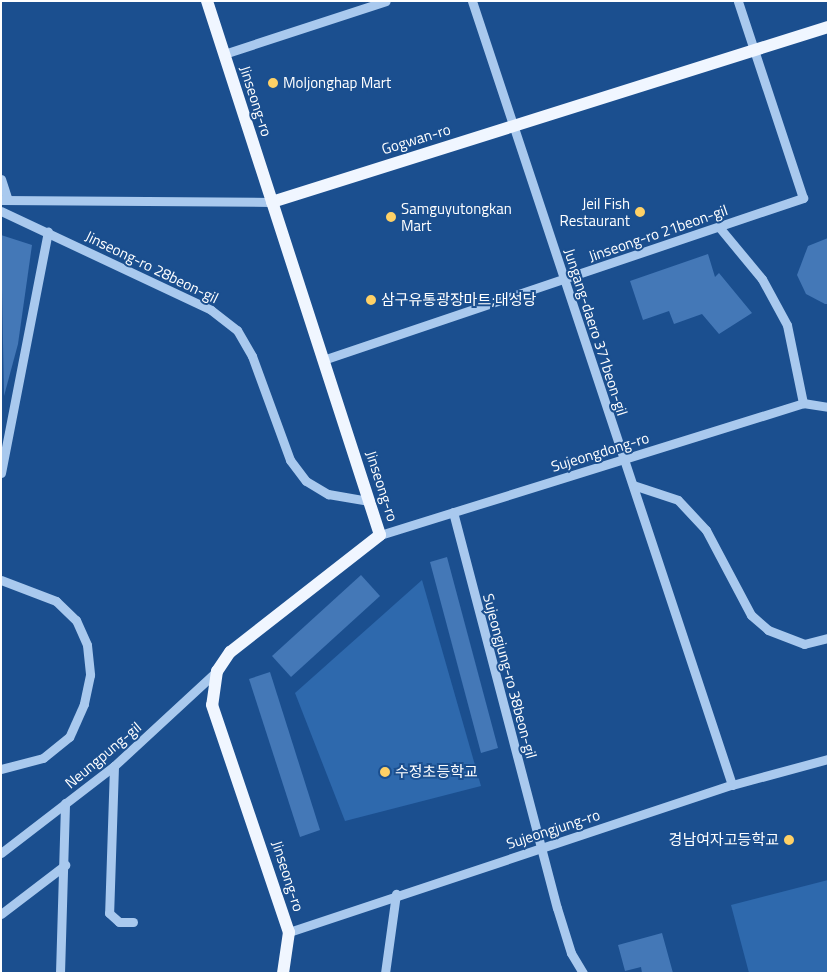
<!DOCTYPE html>
<meta charset="utf-8">
<style>
body{margin:0}
#map{position:relative;width:829px;height:974px;overflow:hidden;background:#1b4f8f;font-family:"Titillium Web","Noto Sans KR",sans-serif}
div>[style]{position:absolute}
.green>*{inset:0;background:#2e69ad}
.building>*{inset:0;background:#4478b7}
.minor>*{height:9px;margin:-4.5px;padding:0 4.5px;transform-origin:4.5px;border-radius:4.5px;background:#a9c9ee}
.major>*{height:12px;margin:-6px;padding:0 6px;transform-origin:6px;border-radius:6px;background:#f0f6ff}
.dots>*{width:14px;height:14px;translate:-50% -50%;box-sizing:border-box;border:2px solid #1b4f8f;border-radius:50%}
span{translate:-50% -50%;white-space:nowrap;text-align:center;line-height:1.15;-webkit-text-stroke:4px #1b4f8f;paint-order:stroke}
.poi-label{font-size:15px;color:#fff}
.left{translate:0 -50%;text-align:left}
.right{translate:-100% -50%;text-align:right}
.street-label{font-size:15px;color:#fff}
.frame{position:absolute;inset:0;border:2px solid #fff;pointer-events:none}
</style>
<div id="map">
<div class="green">
<i style="clip-path:polygon(422px 580px,481px 786px,345px 821px,295px 693px)"></i>
<i style="clip-path:polygon(828px 880px,828px 973px,749px 973px,731px 905px)"></i>
</div>
<div class="building">
<i style="clip-path:polygon(1px 235px,32px 245px,18px 344px,4px 396px)"></i>
<i style="clip-path:polygon(828px 238px,828px 304px,825px 304px,806px 294px,797px 275px,808px 246px)"></i>
<i style="clip-path:polygon(708px 254px,715px 277px,719px 273px,752px 313px,719px 334px,702px 314px,674px 324px,669px 311px,643px 320px,630px 281px)"></i>
<i style="clip-path:polygon(447px 557px,498px 748px,481px 753px,430px 562px)"></i>
<i style="clip-path:polygon(361px 575px,380px 596px,291px 677px,272px 656px)"></i>
<i style="clip-path:polygon(270px 672px,320px 830px,300px 837px,249px 679px)"></i>
<i style="clip-path:polygon(662px 933px,673px 973px,642px 973px,641px 967px,625px 971px,618px 945px)"></i>
</div>
<div class="minor">
<i style="left:472px;top:1px;width:826px;rotate:71.65deg"></i>
<i style="left:224px;top:54px;width:170px;rotate:-18.1deg"></i>
<i style="left:1px;top:179px;width:22px;rotate:72deg"></i>
<i style="left:1px;top:200px;width:271px;rotate:0.4deg"></i>
<i style="left:1px;top:211px;width:232px;rotate:25.2deg"></i>
<i style="left:211px;top:310px;width:33px;rotate:38deg"></i>
<i style="left:237px;top:330px;width:30px;rotate:60deg"></i>
<i style="left:252px;top:356px;width:111px;rotate:69.9deg"></i>
<i style="left:290px;top:460px;width:26px;rotate:53deg"></i>
<i style="left:306px;top:481px;width:26px;rotate:31deg"></i>
<i style="left:328px;top:494px;width:42px;rotate:9.7deg"></i>
<i style="left:719px;top:227px;width:67px;rotate:50.4deg"></i>
<i style="left:762px;top:279px;width:52px;rotate:61.5deg"></i>
<i style="left:787px;top:325px;width:80px;rotate:78.4deg"></i>
<i style="left:323px;top:360px;width:507px;rotate:-18.65deg"></i>
<i style="left:803px;top:198px;width:207px;rotate:-108.3deg"></i>
<i style="left:1px;top:473px;width:246px;rotate:-79deg"></i>
<i style="left:633px;top:485px;width:47px;rotate:18.4deg"></i>
<i style="left:678px;top:500px;width:41px;rotate:47deg"></i>
<i style="left:706px;top:530px;width:96px;rotate:62.1deg"></i>
<i style="left:751px;top:615px;width:23px;rotate:41deg"></i>
<i style="left:768px;top:630px;width:39px;rotate:21deg"></i>
<i style="left:804px;top:644px;width:25px;rotate:-14deg"></i>
<i style="left:453px;top:512px;width:409px;rotate:75.3deg"></i>
<i style="left:557px;top:908px;width:47px;rotate:72.7deg"></i>
<i style="left:571px;top:953px;width:23px;rotate:59deg"></i>
<i style="left:380px;top:535px;width:443px;rotate:-17.3deg"></i>
<i style="left:803px;top:403px;width:25px;rotate:9deg"></i>
<i style="left:1px;top:580px;width:59px;rotate:20.9deg"></i>
<i style="left:56px;top:601px;width:28px;rotate:44deg"></i>
<i style="left:76px;top:620px;width:27px;rotate:66deg"></i>
<i style="left:87px;top:645px;width:30px;rotate:84deg"></i>
<i style="left:90px;top:675px;width:30px;rotate:102deg"></i>
<i style="left:84px;top:704px;width:36px;rotate:114deg"></i>
<i style="left:69px;top:737px;width:33px;rotate:141deg"></i>
<i style="left:43px;top:758px;width:43px;rotate:165.3deg"></i>
<i style="left:114px;top:766px;width:147px;rotate:91.9deg"></i>
<i style="left:109px;top:913px;width:13px;rotate:42deg"></i>
<i style="left:119px;top:922px;width:14px"></i>
<i style="left:1px;top:853px;width:143px;rotate:-37.6deg"></i>
<i style="left:114px;top:766px;width:140px;rotate:-42.7deg"></i>
<i style="left:1px;top:914px;width:81px;rotate:-37.4deg"></i>
<i style="left:289px;top:932px;width:467px;rotate:-18.4deg"></i>
<i style="left:732px;top:785px;width:99px;rotate:-15.2deg"></i>
<i style="left:60px;top:973px;width:170px;rotate:-88.3deg"></i>
<i style="left:385px;top:973px;width:80px;rotate:-82.1deg"></i>
</div>
<div class="major">
<i style="left:207px;top:1px;width:561px;rotate:72.05deg"></i>
<i style="left:380px;top:535px;width:190px;rotate:142deg"></i>
<i style="left:230px;top:652px;width:23px;rotate:124deg"></i>
<i style="left:217px;top:671px;width:34px;rotate:98deg"></i>
<i style="left:212px;top:705px;width:240px;rotate:71.3deg"></i>
<i style="left:289px;top:932px;width:41px;rotate:98.3deg"></i>
<i style="left:272px;top:202px;width:583px;rotate:-17.47deg"></i>
</div>
<div class="dots">
<i style="left:273px;top:83px;background:#ffd166"></i>
<i style="left:640px;top:212px;background:#ffd166"></i>
<i style="left:391px;top:217px;background:#ffd166"></i>
<i style="left:371px;top:300px;background:#ffd166"></i>
<i style="left:385px;top:772px;background:#ffd166"></i>
<i style="left:789px;top:840px;background:#ffd166"></i>
</div>
<div class="poi-label">
<span class="left" style="left:283px;top:83px">Moljonghap Mart</span>
<span class="right" style="left:630px;top:212px">Jeil Fish<br>Restaurant</span>
<span class="left" style="left:401px;top:217px">Samguyutongkan<br>Mart</span>
<span class="left" style="left:381px;top:300px">삼구유통광장마트;대성당</span>
<span class="left" style="left:395px;top:772px">수정초등학교</span>
<span class="right" style="left:779px;top:840px">경남여자고등학교</span>
</div>
<div class="street-label">
<span style="left:256px;top:101px;rotate:72deg">Jinseong-ro</span>
<span style="left:416px;top:139px;rotate:-17deg">Gogwan-ro</span>
<span style="left:658px;top:233px;rotate:-19deg">Jinseong-ro 21beon-gil</span>
<span style="left:152px;top:267px;rotate:26deg">Jinseong-ro 28beon-gil</span>
<span style="left:596px;top:332px;rotate:72deg">Jungang-daero 371beon-gil</span>
<span style="left:600px;top:452px;rotate:-17deg">Sujeongdong-ro</span>
<span style="left:382px;top:486px;rotate:72deg">Jinseong-ro</span>
<span style="left:510px;top:676px;rotate:75deg">Sujeongjung-ro 38beon-gil</span>
<span style="left:103px;top:755px;rotate:-40deg">Neungpung-gil</span>
<span style="left:553px;top:829px;rotate:-18deg">Sujeongjung-ro</span>
<span style="left:288px;top:876px;rotate:72deg">Jinseong-ro</span>
</div>
<div class="frame"></div>
</div>
